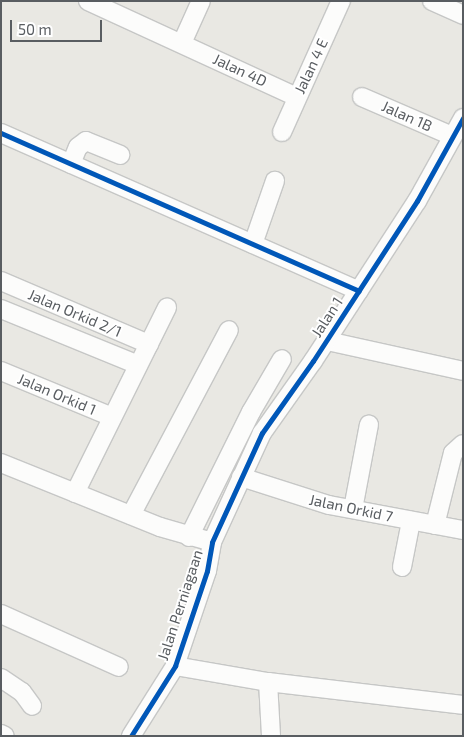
<!DOCTYPE html>
<style>
body{margin:0}
#map{position:relative;width:464px;height:737px;overflow:hidden;background:#e9e8e3;font-family:"Exo 2",sans-serif}
div>[style]{position:absolute}
.roads{filter:drop-shadow(1px 0 #c6c7c6) drop-shadow(-1px 0 #c6c7c6) drop-shadow(0 1px #c6c7c6) drop-shadow(0 -1px #c6c7c6)}
.minor>*{height:18px;margin:-9px;padding:0 9px;transform-origin:9px;border-radius:9px;background:#fcfcfb}
.cycleway>*{height:5px;margin:-2.5px;padding:0 2.5px;transform-origin:2.5px;border-radius:2.5px;background:#0057b8}
span{translate:-50% -50%;white-space:nowrap;text-align:center;line-height:1.15;-webkit-text-stroke:4px #fff;paint-order:stroke}
.street-label{font-size:15px;color:#595d61}
.frame{position:absolute;inset:0;border:2px solid #595d61;pointer-events:none}
.scale{position:absolute;left:10px;top:20px;width:92px;height:22px;box-sizing:border-box;border:2px solid #595d61;border-top:0;padding-left:6px;font-size:15px;line-height:18px;white-space:nowrap;color:#595d61;-webkit-text-stroke:4px #fff;paint-order:stroke}
</style>
<div id="map">
<div class="roads">
<div class="minor">
<i style="left:88px;top:1px;width:230px;rotate:24.7deg"></i>
<i style="left:432px;top:1px;width:34px;rotate:24deg"></i>
<i style="left:182px;top:43px;width:46px;rotate:-65.7deg"></i>
<i style="left:362px;top:97px;width:98px;rotate:23.4deg"></i>
<i style="left:282px;top:132px;width:144px;rotate:-65.8deg"></i>
<i style="left:1px;top:133px;width:391px;rotate:23.8deg"></i>
<i style="left:71px;top:164px;width:18px;rotate:-68deg"></i>
<i style="left:78px;top:147px;width:10px;rotate:-37deg"></i>
<i style="left:86px;top:141px;width:37px;rotate:22deg"></i>
<i style="left:253px;top:244px;width:67px;rotate:-70.8deg"></i>
<i style="left:1px;top:281px;width:161px;rotate:23.1deg"></i>
<i style="left:1px;top:309px;width:148px;rotate:22.2deg"></i>
<i style="left:327px;top:341px;width:139px;rotate:12.4deg"></i>
<i style="left:1px;top:371px;width:120px;rotate:22.5deg"></i>
<i style="left:1px;top:463px;width:171px;rotate:21.9deg"></i>
<i style="left:160px;top:527px;width:54px;rotate:16.1deg"></i>
<i style="left:241px;top:477px;width:92px;rotate:17.7deg"></i>
<i style="left:329px;top:505px;width:136px;rotate:10.6deg"></i>
<i style="left:75px;top:493px;width:207px;rotate:-63.6deg"></i>
<i style="left:353px;top:509px;width:86px;rotate:-79.3deg"></i>
<i style="left:131px;top:515px;width:209px;rotate:-62.1deg"></i>
<i style="left:435px;top:525px;width:74px;rotate:-76deg"></i>
<i style="left:453px;top:453px;width:13px;rotate:-42deg"></i>
<i style="left:189px;top:537px;width:140px;rotate:-63.6deg"></i>
<i style="left:251px;top:412px;width:61px;rotate:-59.7deg"></i>
<i style="left:402px;top:567px;width:47px;rotate:-78.9deg"></i>
<i style="left:1px;top:614px;width:129px;rotate:24.2deg"></i>
<i style="left:175px;top:666px;width:94px;rotate:9.8deg"></i>
<i style="left:268px;top:682px;width:196px;rotate:6.7deg"></i>
<i style="left:1px;top:678px;width:25px;rotate:34deg"></i>
<i style="left:22px;top:692px;width:17px;rotate:54deg"></i>
<i style="left:268px;top:682px;width:54px;rotate:86.8deg"></i>
<i style="left:1px;top:734px;width:4px;rotate:27deg"></i>
<i style="left:131px;top:736px;width:83px;rotate:-57.8deg"></i>
<i style="left:175px;top:666px;width:100px;rotate:-71.4deg"></i>
<i style="left:207px;top:571px;width:29px;rotate:-80deg"></i>
<i style="left:212px;top:542px;width:120px;rotate:-65.4deg"></i>
<i style="left:262px;top:433px;width:88px;rotate:-54.7deg"></i>
<i style="left:313px;top:361px;width:191px;rotate:-57deg"></i>
<i style="left:417px;top:201px;width:95px;rotate:-61deg"></i>
</div>
</div>
<div class="cycleway">
<i style="left:1px;top:133px;width:391px;rotate:23.8deg"></i>
<i style="left:131px;top:736px;width:83px;rotate:-57.8deg"></i>
<i style="left:175px;top:666px;width:100px;rotate:-71.4deg"></i>
<i style="left:207px;top:571px;width:29px;rotate:-80deg"></i>
<i style="left:212px;top:542px;width:120px;rotate:-65.4deg"></i>
<i style="left:262px;top:433px;width:88px;rotate:-54.7deg"></i>
<i style="left:313px;top:361px;width:191px;rotate:-57deg"></i>
<i style="left:417px;top:201px;width:95px;rotate:-61deg"></i>
</div>
<div class="street-label">
<span style="left:311px;top:66px;rotate:-65deg">Jalan 4 E</span>
<span style="left:240px;top:70px;rotate:25deg">Jalan 4D</span>
<span style="left:407px;top:116px;rotate:24deg">Jalan 1B</span>
<span style="left:75px;top:313px;rotate:23deg">Jalan Orkid 2/1</span>
<span style="left:327px;top:317px;rotate:-57deg">Jalan 1</span>
<span style="left:57px;top:394px;rotate:23deg">Jalan Orkid 1</span>
<span style="left:351px;top:508px;rotate:12deg">Jalan Orkid 7</span>
<span style="left:180px;top:605px;rotate:-72deg">Jalan Perniagaan</span>
</div>
<div class="frame"></div>
<div class="scale">50 m</div>
</div>
